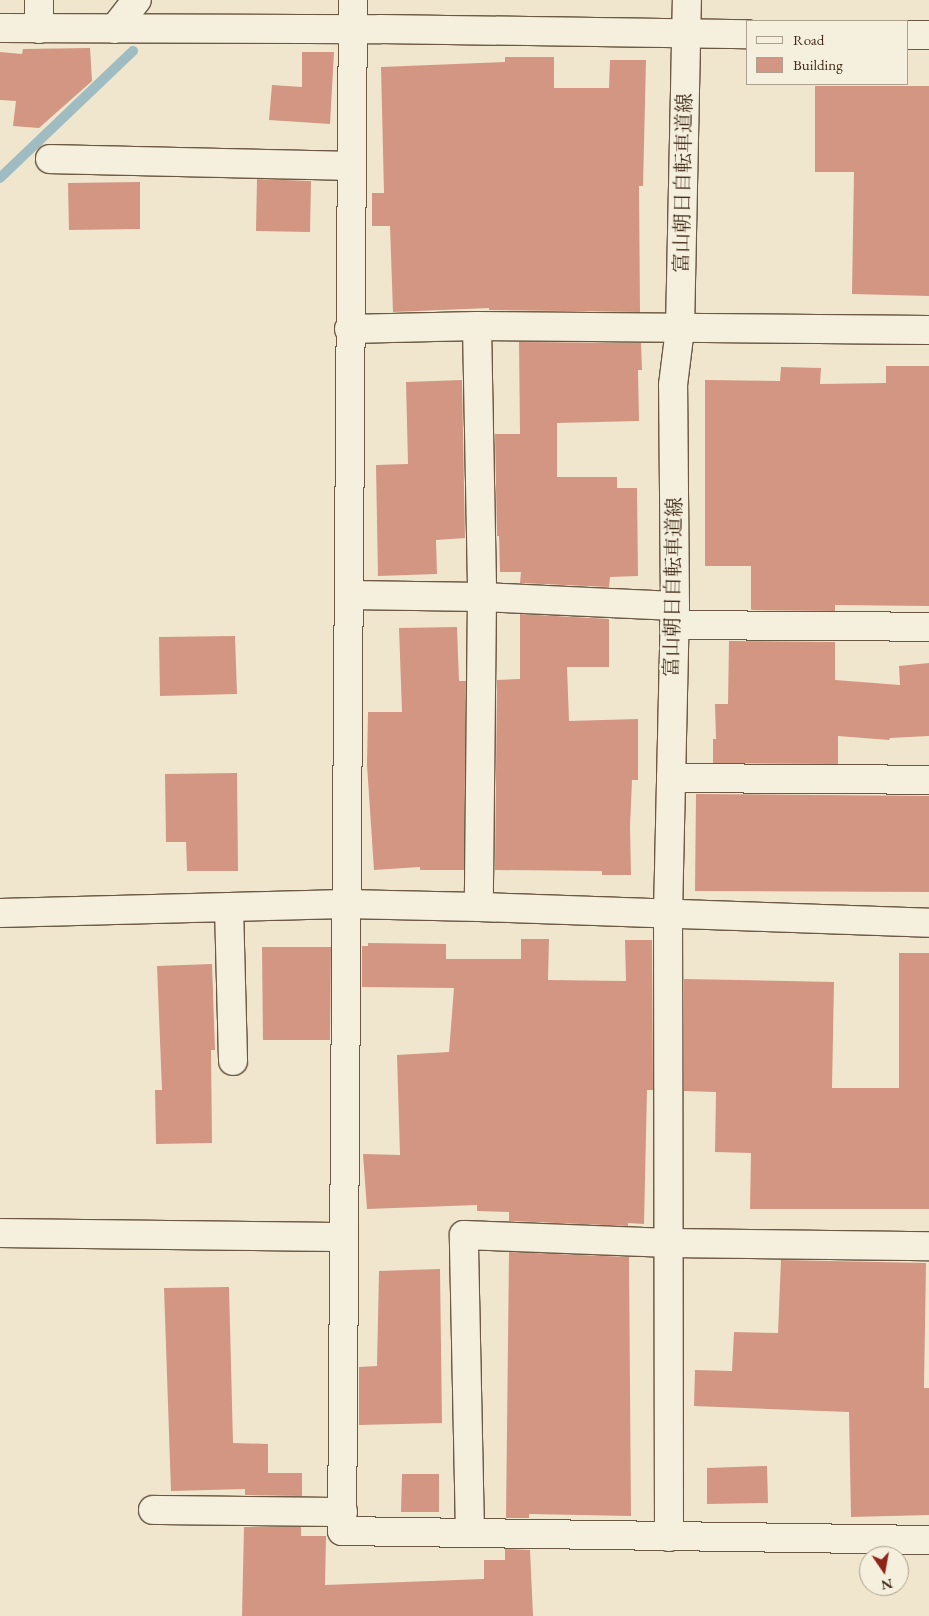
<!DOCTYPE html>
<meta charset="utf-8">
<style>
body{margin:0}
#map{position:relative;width:929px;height:1616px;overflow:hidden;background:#f0e6cd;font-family:"EB Garamond","Noto Serif JP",serif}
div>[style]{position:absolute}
.stream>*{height:10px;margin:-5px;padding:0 5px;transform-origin:5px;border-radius:5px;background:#a0bcc3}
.building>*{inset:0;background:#d29683}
.roads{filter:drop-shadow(1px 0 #6c5943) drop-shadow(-1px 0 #6c5943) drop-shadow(0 1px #6c5943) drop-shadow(0 -1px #6c5943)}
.minor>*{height:28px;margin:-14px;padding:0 14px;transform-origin:14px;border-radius:14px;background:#f5efde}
span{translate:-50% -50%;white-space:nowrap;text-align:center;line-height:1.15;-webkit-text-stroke:4px #f5efde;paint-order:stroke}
.street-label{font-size:20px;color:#402a15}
.legend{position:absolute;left:746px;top:20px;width:162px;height:65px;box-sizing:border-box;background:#f5efde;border:1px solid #ada08e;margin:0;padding:6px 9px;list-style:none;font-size:15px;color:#402a15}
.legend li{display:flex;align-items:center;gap:10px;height:25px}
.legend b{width:25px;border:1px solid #ada08e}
.north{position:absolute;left:859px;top:1546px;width:50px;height:50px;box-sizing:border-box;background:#f5efde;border:1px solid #ada08e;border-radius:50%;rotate:168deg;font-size:14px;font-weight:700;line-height:20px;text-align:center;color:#402a15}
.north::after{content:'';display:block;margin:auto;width:18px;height:22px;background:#8f2418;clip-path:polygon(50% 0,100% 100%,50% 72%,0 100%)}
</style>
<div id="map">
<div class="stream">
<i style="left:0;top:178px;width:184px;rotate:-43.7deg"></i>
</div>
<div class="building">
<i style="clip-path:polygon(90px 48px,92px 81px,39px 128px,13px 126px,16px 101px,0 100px,0 52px,22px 54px,23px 49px)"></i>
<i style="clip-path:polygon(302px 52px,334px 52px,330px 124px,269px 120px,272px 85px,302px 87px)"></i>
<i style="clip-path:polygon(505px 57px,554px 57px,554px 88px,609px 88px,610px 60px,646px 60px,643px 186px,639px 186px,640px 312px,489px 310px,489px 308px,393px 312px,390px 226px,372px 226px,372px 193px,384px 193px,381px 67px,505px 62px)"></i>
<i style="clip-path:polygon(815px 86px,929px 86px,929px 296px,852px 294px,854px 172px,815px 172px)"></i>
<i style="clip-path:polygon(257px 179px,311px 181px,310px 232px,256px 231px)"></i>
<i style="clip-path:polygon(140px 182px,140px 229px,69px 230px,68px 183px)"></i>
<i style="clip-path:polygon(519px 342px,641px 343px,642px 370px,638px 370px,639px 421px,557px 423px,557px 477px,617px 477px,617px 488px,637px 488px,638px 576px,610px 577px,609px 587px,520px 583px,521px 572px,500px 572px,499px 536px,497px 536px,495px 434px,520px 434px)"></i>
<i style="clip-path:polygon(886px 366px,929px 366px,929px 606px,835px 605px,835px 611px,751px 610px,751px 566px,705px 566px,705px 380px,780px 381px,781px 367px,821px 368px,820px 384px,886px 383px)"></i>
<i style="clip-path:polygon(462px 380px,465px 538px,436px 540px,437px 574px,378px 576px,376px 465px,408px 464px,406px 382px)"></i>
<i style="clip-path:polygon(520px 614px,609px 619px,609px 667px,567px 667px,569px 721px,638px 719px,638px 780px,632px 780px,630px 827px,631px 875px,602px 875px,602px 871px,495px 870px,497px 680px,520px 679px)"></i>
<i style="clip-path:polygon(457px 627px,459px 681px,466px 681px,464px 870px,420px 870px,420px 867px,374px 870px,367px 765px,368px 712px,402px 712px,399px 628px)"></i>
<i style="clip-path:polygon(235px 636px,237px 694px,160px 696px,159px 637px)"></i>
<i style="clip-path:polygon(729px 641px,835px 642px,835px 680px,900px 685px,899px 666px,929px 663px,929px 736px,890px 738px,889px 740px,838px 736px,838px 764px,713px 763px,713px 739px,716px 739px,715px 704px,728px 704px)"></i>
<i style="clip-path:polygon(237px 773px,238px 871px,187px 871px,186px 842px,166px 842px,165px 774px)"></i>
<i style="clip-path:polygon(696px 794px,929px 796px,929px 892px,695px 891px)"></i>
<i style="clip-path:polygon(521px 939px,549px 939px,548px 980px,626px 981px,625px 940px,652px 940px,653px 1090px,647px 1090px,644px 1224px,628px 1223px,628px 1226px,509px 1221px,509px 1212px,477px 1211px,477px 1205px,367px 1209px,363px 1154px,400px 1155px,397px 1055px,449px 1052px,454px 988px,362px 987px,362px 946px,368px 946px,368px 943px,446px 944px,446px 959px,521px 959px)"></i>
<i style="clip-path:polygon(262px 947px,331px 947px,330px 1040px,263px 1040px)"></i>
<i style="clip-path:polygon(899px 953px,929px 953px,929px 1209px,750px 1209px,751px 1153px,715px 1152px,716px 1092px,684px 1091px,684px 979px,834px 982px,832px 1088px,899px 1088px)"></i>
<i style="clip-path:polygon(212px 964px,215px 1050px,211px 1050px,212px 1143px,156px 1144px,155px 1090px,162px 1090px,157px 966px)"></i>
<i style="clip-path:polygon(509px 1252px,629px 1257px,631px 1516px,529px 1514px,529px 1518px,506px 1518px)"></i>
<i style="clip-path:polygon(781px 1260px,926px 1263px,924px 1388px,929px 1388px,929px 1515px,851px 1517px,849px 1412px,694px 1406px,695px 1370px,732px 1371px,734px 1332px,778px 1333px)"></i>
<i style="clip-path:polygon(440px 1269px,442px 1423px,359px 1425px,359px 1367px,377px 1366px,379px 1271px)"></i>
<i style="clip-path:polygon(229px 1287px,233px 1443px,268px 1444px,268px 1473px,302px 1473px,302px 1496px,245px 1495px,245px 1489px,171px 1491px,164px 1288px)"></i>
<i style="clip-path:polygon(767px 1466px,768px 1503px,707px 1504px,707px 1468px)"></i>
<i style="clip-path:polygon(402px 1474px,439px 1474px,439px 1512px,401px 1512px)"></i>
<i style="clip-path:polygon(244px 1527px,301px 1527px,301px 1536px,326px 1536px,325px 1585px,484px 1579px,484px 1560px,505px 1560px,505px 1549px,530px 1550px,533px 1616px,242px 1616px)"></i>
</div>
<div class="roads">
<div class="minor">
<i style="left:353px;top:0;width:1531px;rotate:90.41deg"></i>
<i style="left:342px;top:1531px;width:587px;rotate:0.88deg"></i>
<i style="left:0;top:28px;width:380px;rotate:0.2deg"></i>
<i style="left:380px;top:29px;width:368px;rotate:0.8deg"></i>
<i style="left:39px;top:29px;width:29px;rotate:-90deg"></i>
<i style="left:114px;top:29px;width:37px;rotate:-52deg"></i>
<i style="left:908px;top:35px;width:21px"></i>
<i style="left:50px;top:159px;width:301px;rotate:1.3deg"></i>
<i style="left:477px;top:326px;width:271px;rotate:88.9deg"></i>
<i style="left:482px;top:597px;width:310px;rotate:90.6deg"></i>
<i style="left:349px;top:329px;width:128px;rotate:-1.3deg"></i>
<i style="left:477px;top:326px;width:452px;rotate:0.5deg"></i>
<i style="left:349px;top:595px;width:133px;rotate:0.9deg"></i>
<i style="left:482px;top:597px;width:193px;rotate:2.7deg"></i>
<i style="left:674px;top:625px;width:255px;rotate:0.4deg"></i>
<i style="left:671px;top:778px;width:258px;rotate:0.4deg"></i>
<i style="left:229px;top:907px;width:154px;rotate:88.5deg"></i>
<i style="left:0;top:913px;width:345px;rotate:-1.5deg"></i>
<i style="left:345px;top:904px;width:134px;rotate:1.3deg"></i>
<i style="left:479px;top:907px;width:450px;rotate:2deg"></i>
<i style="left:0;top:1233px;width:344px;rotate:0.7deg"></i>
<i style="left:153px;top:1510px;width:190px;rotate:0.6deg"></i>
<i style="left:470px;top:1532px;width:297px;rotate:-91.2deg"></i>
<i style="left:464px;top:1235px;width:206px;rotate:2.2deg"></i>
<i style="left:670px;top:1243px;width:259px;rotate:0.7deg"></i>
<i style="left:669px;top:1537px;width:623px;rotate:-90.09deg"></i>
<i style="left:668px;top:914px;width:308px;rotate:-88.7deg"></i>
<i style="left:675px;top:606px;width:221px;rotate:-90.5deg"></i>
<i style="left:673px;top:385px;width:56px;rotate:-82.9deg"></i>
<i style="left:680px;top:329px;width:329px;rotate:-88.8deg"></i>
</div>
</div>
<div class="street-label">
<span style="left:683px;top:183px;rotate:-89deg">富山朝日自転車道線</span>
<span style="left:673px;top:587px;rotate:-89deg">富山朝日自転車道線</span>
</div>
<ul class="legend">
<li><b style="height:6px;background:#f5efde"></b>Road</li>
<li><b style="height:14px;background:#d29683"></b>Building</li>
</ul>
<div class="north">N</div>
</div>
